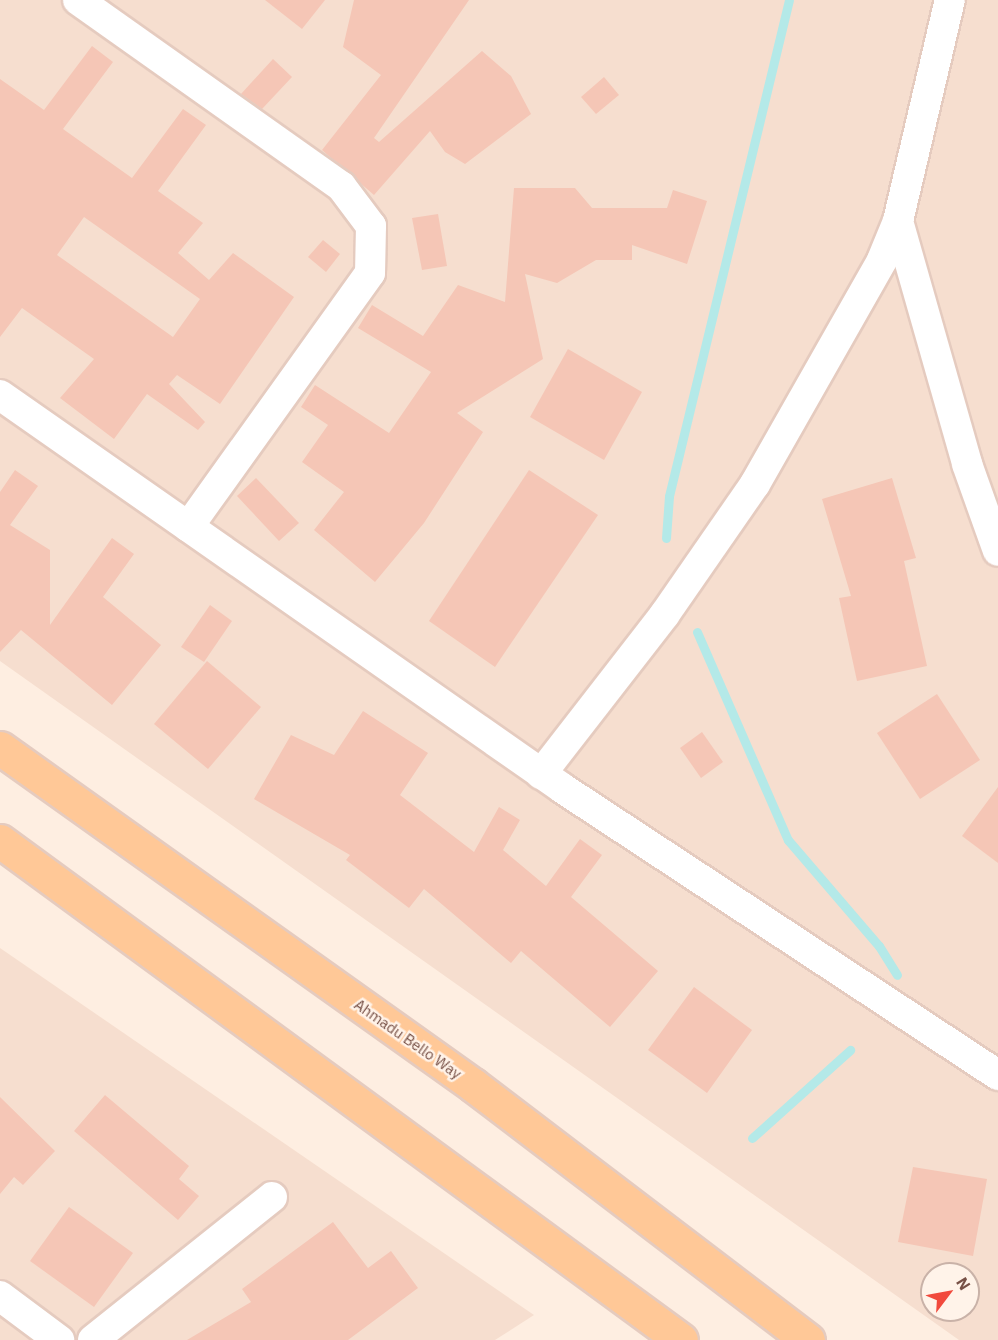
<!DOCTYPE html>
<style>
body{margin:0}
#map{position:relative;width:998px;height:1340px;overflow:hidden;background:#feeee1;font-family:"IBM Plex Sans",sans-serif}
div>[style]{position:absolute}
.residential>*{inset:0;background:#f6decf}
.stream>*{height:9px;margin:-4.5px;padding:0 4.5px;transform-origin:4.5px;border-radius:4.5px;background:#b4e9e8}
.building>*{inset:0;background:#f5c6b6}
.roads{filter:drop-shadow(2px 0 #e5cbbf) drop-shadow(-2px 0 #e5cbbf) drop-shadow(0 2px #e5cbbf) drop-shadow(0 -2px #e5cbbf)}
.minor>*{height:30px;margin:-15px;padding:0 15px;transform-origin:15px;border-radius:15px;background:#fff}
.major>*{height:33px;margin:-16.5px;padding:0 16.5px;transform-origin:16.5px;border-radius:16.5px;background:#ffc897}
span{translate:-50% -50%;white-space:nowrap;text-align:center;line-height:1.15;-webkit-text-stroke:5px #fff3e9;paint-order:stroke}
.street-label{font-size:15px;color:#775046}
.north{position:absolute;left:920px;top:1262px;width:60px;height:60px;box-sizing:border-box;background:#fff3e9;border:2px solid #c9b2a8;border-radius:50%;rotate:58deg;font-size:16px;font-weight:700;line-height:24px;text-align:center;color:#775046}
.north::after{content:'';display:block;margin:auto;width:21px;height:27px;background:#f1493c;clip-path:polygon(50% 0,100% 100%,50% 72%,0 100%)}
</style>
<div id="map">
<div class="residential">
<i style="clip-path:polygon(evenodd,0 0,998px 0,998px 1340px,959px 1340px,0 661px,0 0,932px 1274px,968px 1274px,968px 1310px,932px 1310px,932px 1274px)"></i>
<i style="clip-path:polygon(0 948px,534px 1315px,495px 1340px,0 1340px)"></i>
</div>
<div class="stream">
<i style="left:666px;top:538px;width:42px;rotate:-85.9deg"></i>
<i style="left:669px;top:496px;width:510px;rotate:-76.4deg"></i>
<i style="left:697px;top:632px;width:227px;rotate:66.4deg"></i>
<i style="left:788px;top:840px;width:140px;rotate:49.4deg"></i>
<i style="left:879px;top:946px;width:34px;rotate:58deg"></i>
<i style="left:752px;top:1138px;width:132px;rotate:-41.9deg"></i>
</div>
<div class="building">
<i style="clip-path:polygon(265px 0,325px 0,302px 29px)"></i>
<i style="clip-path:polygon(354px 0,469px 0,374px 138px,379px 142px,482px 51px,511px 76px,531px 114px,465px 164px,445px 152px,430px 131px,374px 195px,322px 150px,381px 75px,343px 47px)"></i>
<i style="clip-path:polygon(evenodd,92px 46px,113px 62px,63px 129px,132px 178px,183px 109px,206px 125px,158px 191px,203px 223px,178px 253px,209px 280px,233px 253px,294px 297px,220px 404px,177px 375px,169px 384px,205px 422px,198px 430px,147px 394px,114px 439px,60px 398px,94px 359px,22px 308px,0 337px,0 79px,44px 110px,92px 46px,84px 217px,200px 299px,173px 337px,57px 255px,84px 217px)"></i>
<i style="clip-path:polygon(273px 59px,292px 77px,262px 109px,241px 94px)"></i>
<i style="clip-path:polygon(604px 77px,619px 95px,596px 114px,581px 97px)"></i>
<i style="clip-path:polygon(514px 188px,575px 188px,592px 208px,667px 208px,673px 190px,707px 201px,687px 264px,632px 245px,632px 260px,596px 260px,557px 283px,525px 274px,543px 359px,457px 413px,483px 432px,424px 523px,375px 582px,314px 530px,344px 492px,302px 462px,328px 425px,301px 407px,315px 385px,389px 433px,431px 372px,358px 328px,372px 305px,423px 336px,458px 285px,505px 302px)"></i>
<i style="clip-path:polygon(438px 214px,447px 266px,422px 270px,412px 218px)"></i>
<i style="clip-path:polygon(323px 240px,340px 254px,326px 272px,308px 257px)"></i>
<i style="clip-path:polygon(568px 349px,642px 392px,604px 460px,530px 417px)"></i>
<i style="clip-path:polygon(15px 470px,38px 486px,10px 525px,50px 550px,50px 625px,112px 538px,134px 554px,103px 597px,161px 645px,112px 705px,21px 630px,0 652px,0 492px)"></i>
<i style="clip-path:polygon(529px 470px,598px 515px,495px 667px,429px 621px)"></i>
<i style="clip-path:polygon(256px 478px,299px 523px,279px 541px,237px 496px)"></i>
<i style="clip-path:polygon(892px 478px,916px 558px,904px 561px,927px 666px,857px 681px,839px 598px,851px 596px,822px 499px)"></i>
<i style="clip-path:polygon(210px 605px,232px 621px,204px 662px,181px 647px)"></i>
<i style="clip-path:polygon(207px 661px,261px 707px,208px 769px,154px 724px)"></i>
<i style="clip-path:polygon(937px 694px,980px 760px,920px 799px,877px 733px)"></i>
<i style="clip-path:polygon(363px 711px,428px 753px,400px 795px,474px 852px,499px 807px,520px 820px,503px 850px,546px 886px,580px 839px,602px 855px,571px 897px,658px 971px,610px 1027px,521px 951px,511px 963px,424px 889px,409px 908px,346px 860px,350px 855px,254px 799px,291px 735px,334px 755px)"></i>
<i style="clip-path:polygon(702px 732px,723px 762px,701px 778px,680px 748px)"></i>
<i style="clip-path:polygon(998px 787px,998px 863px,962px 836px)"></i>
<i style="clip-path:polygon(694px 987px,752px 1030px,707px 1093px,648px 1050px)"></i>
<i style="clip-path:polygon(105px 1095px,189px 1166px,179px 1179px,199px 1196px,178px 1220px,74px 1131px)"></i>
<i style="clip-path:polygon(0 1097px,55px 1151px,23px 1185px,14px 1177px,0 1194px)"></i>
<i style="clip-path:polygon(913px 1167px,987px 1179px,973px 1256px,898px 1242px)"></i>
<i style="clip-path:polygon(69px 1207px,133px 1253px,94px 1307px,30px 1261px)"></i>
<i style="clip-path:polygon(333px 1222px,368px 1268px,391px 1251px,418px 1288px,348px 1340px,187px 1340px,251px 1302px,242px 1289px)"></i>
</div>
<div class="roads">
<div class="minor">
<i style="left:78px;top:0;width:322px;rotate:35.3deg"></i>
<i style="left:341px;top:186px;width:50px;rotate:53.1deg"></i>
<i style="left:371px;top:226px;width:47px;rotate:91.2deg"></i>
<i style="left:370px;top:273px;width:312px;rotate:125.6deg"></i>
<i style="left:898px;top:221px;width:253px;rotate:74.1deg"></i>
<i style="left:967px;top:464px;width:92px;rotate:70.4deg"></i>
<i style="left:0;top:395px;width:686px;rotate:34.96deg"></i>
<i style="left:562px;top:788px;width:522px;rotate:33.36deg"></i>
<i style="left:541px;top:774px;width:202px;rotate:-52.2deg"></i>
<i style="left:665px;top:614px;width:158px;rotate:-55.3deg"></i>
<i style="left:755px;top:484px;width:257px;rotate:-60.4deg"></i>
<i style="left:882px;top:260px;width:42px;rotate:-67.7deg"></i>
<i style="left:898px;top:221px;width:227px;rotate:-76.8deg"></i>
<i style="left:0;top:1296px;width:74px;rotate:36.7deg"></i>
<i style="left:93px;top:1340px;width:229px;rotate:-38.6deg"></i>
</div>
<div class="major">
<i style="left:0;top:748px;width:581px;rotate:35.47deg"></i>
<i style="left:473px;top:1085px;width:421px;rotate:37.3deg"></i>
<i style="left:0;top:841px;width:844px;rotate:36.23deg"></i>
</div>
</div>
<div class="street-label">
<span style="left:408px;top:1039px;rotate:35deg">Ahmadu Bello Way</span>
</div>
<div class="north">N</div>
</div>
